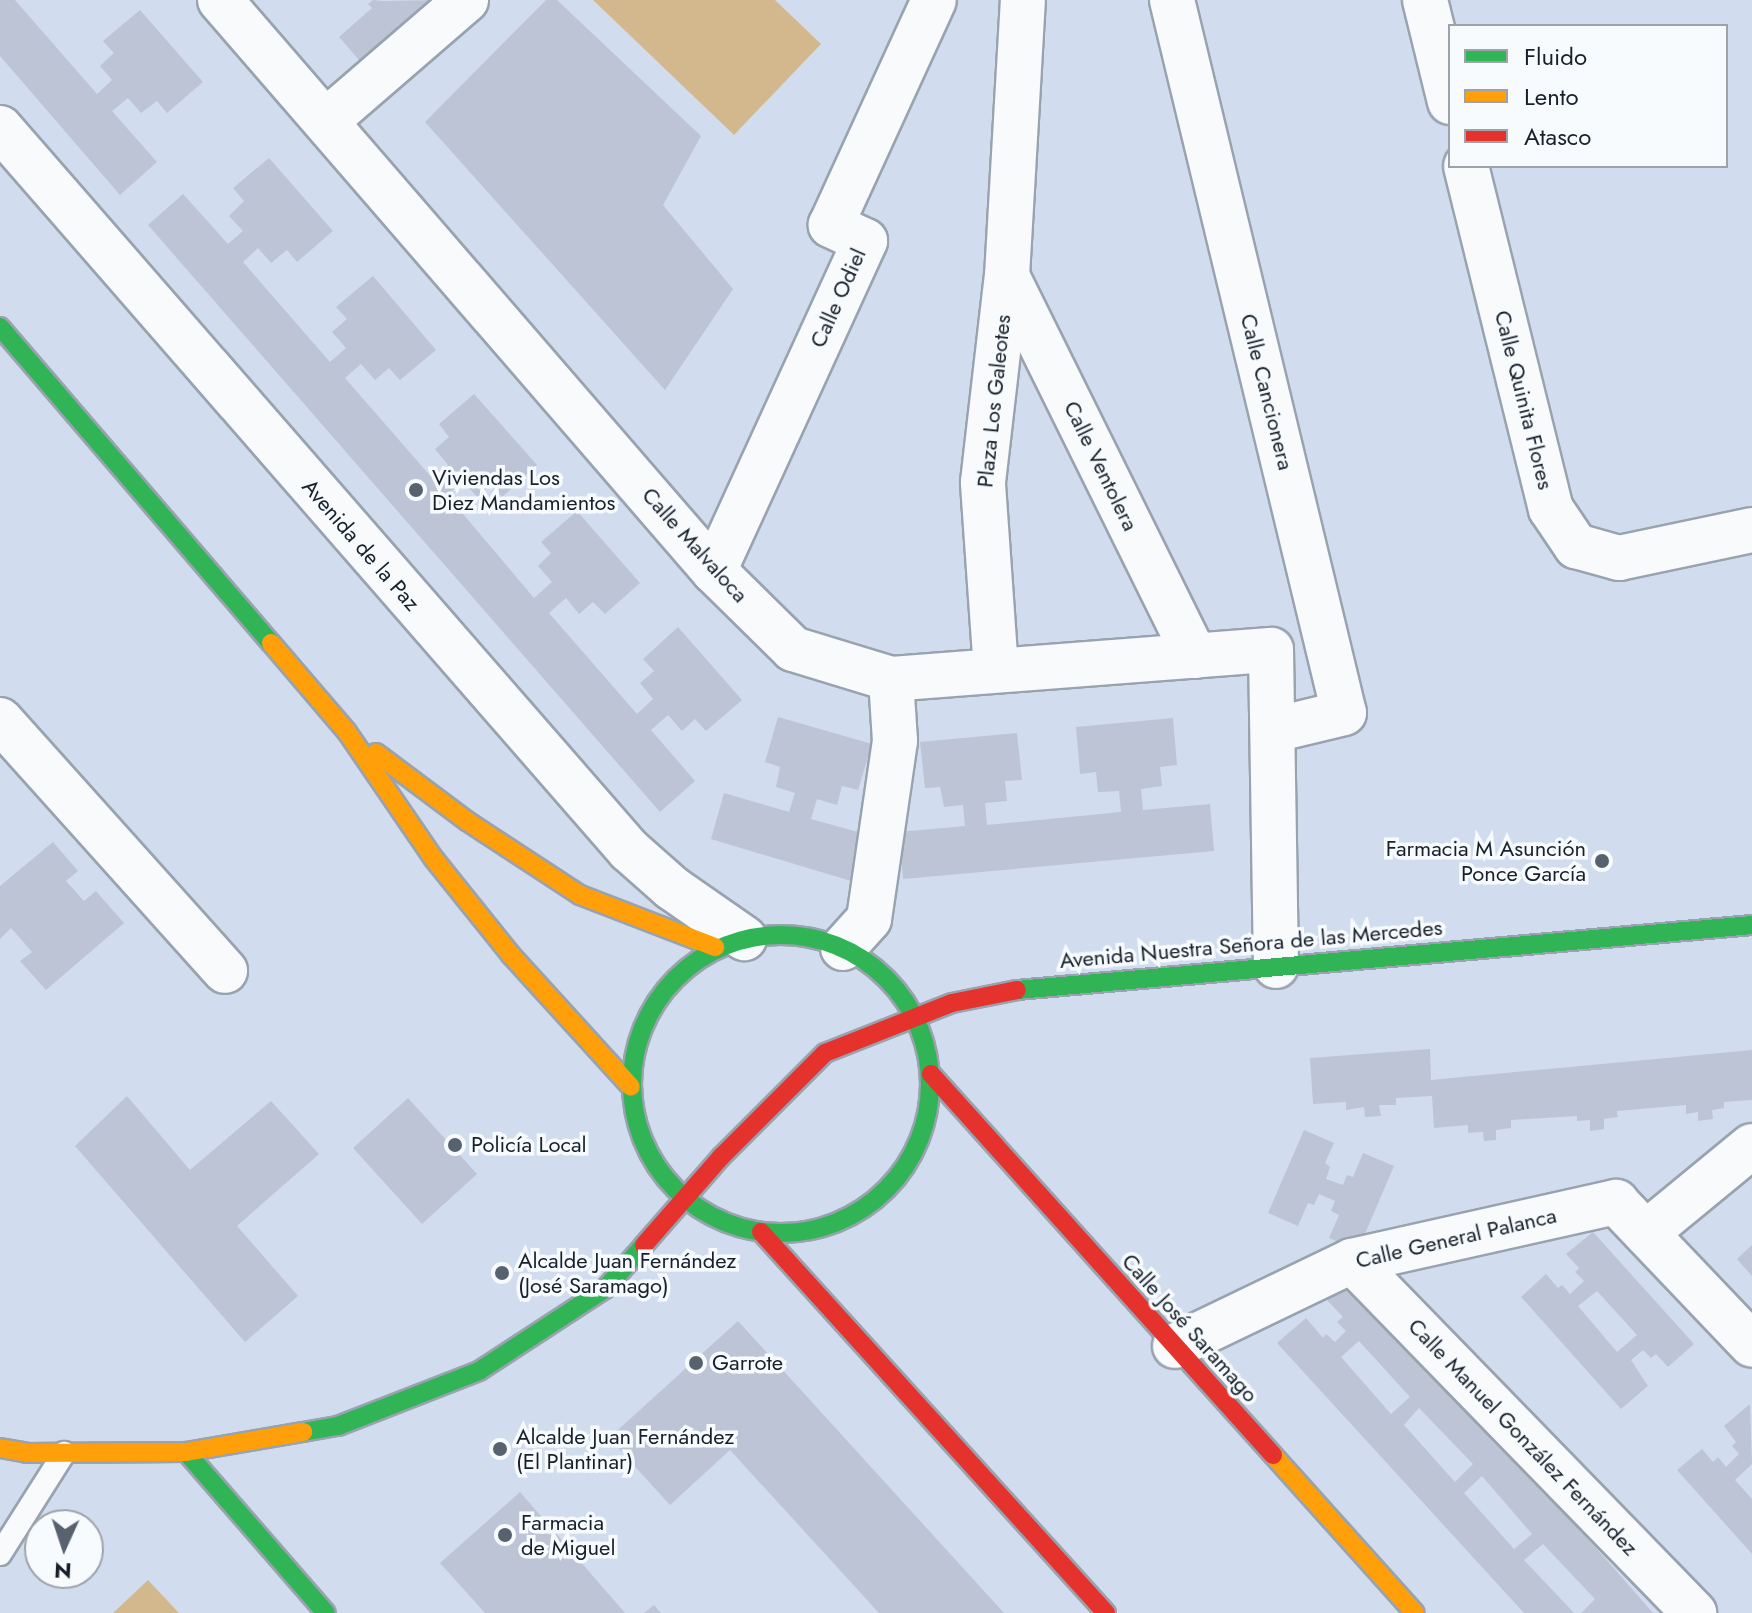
<!DOCTYPE html>
<meta charset="utf-8">
<style>
body{margin:0}
#map{position:relative;width:1752px;height:1613px;overflow:hidden;background:#d1ddee;font-family:Jost,sans-serif}
div>[style]{position:absolute}
.green>*{inset:0;background:#d4b88d}
.building>*{inset:0;background:#bcc4d6}
.roads{filter:drop-shadow(2px 0 #99a3af) drop-shadow(-2px 0 #99a3af) drop-shadow(0 2px #99a3af) drop-shadow(0 -2px #99a3af)}
.lane>*{height:22px;margin:-11px;padding:0 11px;transform-origin:11px;border-radius:11px;background:#f8fafc}
.street>*{height:44px;margin:-22px;padding:0 22px;transform-origin:22px;border-radius:22px;background:#f8fafc}
.fast>*{height:18px;margin:-9px;padding:0 9px;transform-origin:9px;border-radius:9px;background:#30b455}
.fast>.ring{margin:-9px;padding:0;box-sizing:content-box;background:none;border:18px solid #30b455;border-radius:50%}
.slow>*{height:18px;margin:-9px;padding:0 9px;transform-origin:9px;border-radius:9px;background:#ff9f0a}
.jam>*{height:18px;margin:-9px;padding:0 9px;transform-origin:9px;border-radius:9px;background:#e5322d}
.dots>*{width:22px;height:22px;translate:-50% -50%;box-sizing:border-box;border:4px solid #f8fbfe;border-radius:50%}
span{translate:-50% -50%;white-space:nowrap;text-align:center;line-height:1.15;-webkit-text-stroke:7px #f8fbfe;paint-order:stroke}
.street-label{font-size:22px;color:#17202b}
.poi-label{font-size:22px;color:#17202b}
.left{translate:0 -50%;text-align:left}
.right{translate:-100% -50%;text-align:right}
.legend{position:absolute;left:1448px;top:24px;width:280px;height:144px;box-sizing:border-box;background:#f8fbfe;border:2px solid #9ea3aa;margin:0;padding:10px 14px;list-style:none;font-size:24px;color:#17202b}
.legend li{display:flex;align-items:center;gap:16px;height:40px}
.legend b{width:40px;border:2px solid #9ea3aa}
.north{position:absolute;left:24px;top:1509px;width:80px;height:80px;box-sizing:border-box;background:#f8fbfe;border:2px solid #9ea3aa;border-radius:50%;rotate:183deg;font-size:22px;font-weight:700;line-height:32px;text-align:center;color:#17202b}
.north::after{content:'';display:block;margin:auto;width:28px;height:36px;background:#58626f;clip-path:polygon(50% 0,100% 100%,50% 72%,0 100%)}
</style>
<div id="map">
<div class="green">
<i style="clip-path:polygon(593px 0,775px 0,821px 44px,734px 135px)"></i>
<i style="clip-path:polygon(148px 1580px,179px 1613px,113px 1613px)"></i>
</div>
<div class="building">
<i style="clip-path:polygon(0 0,15px 0,97px 94px,112px 80px,100px 66px,114px 53px,103px 41px,140px 10px,203px 82px,167px 113px,157px 101px,141px 113px,128px 98px,112px 111px,157px 162px,120px 195px,0 56px)"></i>
<i style="clip-path:polygon(373px 0,382px 1px,443px 0,366px 68px,339px 37px,372px 8px,368px 4px)"></i>
<i style="clip-path:polygon(546px 0,557px 0,701px 136px,663px 205px,733px 289px,665px 390px,425px 122px)"></i>
<i style="clip-path:polygon(269px 158px,333px 231px,297px 262px,287px 250px,271px 263px,258px 248px,243px 262px,330px 362px,346px 348px,332px 332px,347px 319px,336px 307px,373px 276px,436px 350px,400px 380px,389px 368px,375px 380px,361px 364px,345px 378px,433px 479px,448px 465px,435px 449px,449px 437px,439px 424px,474px 394px,537px 465px,502px 497px,491px 485px,477px 497px,463px 481px,447px 495px,534px 598px,552px 582px,538px 566px,551px 553px,541px 542px,577px 511px,640px 583px,605px 614px,593px 602px,579px 614px,566px 598px,549px 613px,637px 714px,653px 699px,640px 683px,654px 671px,643px 659px,678px 627px,742px 700px,706px 731px,695px 719px,682px 731px,668px 715px,651px 730px,695px 781px,660px 812px,148px 225px,183px 194px,228px 244px,243px 231px,229px 216px,244px 201px,233px 188px)"></i>
<i style="clip-path:polygon(778px 717px,872px 744px,858px 790px,842px 786px,837px 805px,817px 799px,811px 819px,876px 837px,861px 884px,711px 839px,724px 793px,789px 812px,795px 793px,776px 787px,780px 767px,765px 762px)"></i>
<i style="clip-path:polygon(1173px 718px,1177px 765px,1160px 767px,1162px 786px,1141px 789px,1143px 810px,1210px 804px,1214px 851px,903px 879px,899px 832px,965px 826px,963px 805px,944px 807px,940px 787px,925px 788px,920px 742px,1017px 733px,1022px 780px,1005px 781px,1007px 801px,985px 803px,987px 825px,1121px 812px,1119px 791px,1098px 792px,1096px 772px,1080px 774px,1076px 727px)"></i>
<i style="clip-path:polygon(53px 842px,78px 871px,66px 881px,84px 901px,96px 891px,124px 923px,46px 990px,20px 961px,32px 952px,11px 928px,0 939px,0 886px)"></i>
<i style="clip-path:polygon(1430px 1049px,1431px 1080px,1752px 1050px,1752px 1100px,1724px 1102px,1724px 1108px,1712px 1110px,1713px 1119px,1698px 1121px,1698px 1112px,1686px 1114px,1686px 1105px,1617px 1111px,1618px 1117px,1604px 1119px,1604px 1129px,1590px 1131px,1590px 1120px,1577px 1121px,1577px 1116px,1511px 1120px,1511px 1128px,1496px 1130px,1496px 1140px,1484px 1141px,1483px 1132px,1468px 1133px,1468px 1125px,1434px 1128px,1432px 1096px,1396px 1098px,1396px 1105px,1379px 1105px,1381px 1116px,1365px 1117px,1364px 1107px,1346px 1110px,1346px 1102px,1313px 1104px,1310px 1058px)"></i>
<i style="clip-path:polygon(127px 1096px,190px 1170px,271px 1101px,319px 1154px,237px 1226px,298px 1296px,245px 1342px,75px 1146px)"></i>
<i style="clip-path:polygon(408px 1098px,477px 1174px,422px 1224px,353px 1148px)"></i>
<i style="clip-path:polygon(1304px 1130px,1334px 1143px,1325px 1163px,1330px 1167px,1326px 1179px,1343px 1185px,1347px 1175px,1353px 1177px,1363px 1153px,1394px 1166px,1358px 1250px,1329px 1238px,1339px 1215px,1331px 1211px,1335px 1201px,1319px 1194px,1314px 1205px,1308px 1203px,1298px 1226px,1268px 1213px)"></i>
<i style="clip-path:polygon(evenodd,1593px 1232px,1694px 1344px,1668px 1367px,1656px 1354px,1651px 1358px,1643px 1350px,1631px 1360px,1648px 1386px,1621px 1409px,1521px 1297px,1546px 1274px,1558px 1288px,1562px 1285px,1570px 1294px,1584px 1281px,1575px 1272px,1579px 1268px,1566px 1254px,1593px 1232px,1597px 1291px,1637px 1335px,1617px 1352px,1578px 1306px,1597px 1291px)"></i>
<i style="clip-path:polygon(1752px 1245px,1752px 1276px,1737px 1259px)"></i>
<i style="clip-path:polygon(evenodd,1349px 1276px,1597px 1549px,1653px 1613px,1581px 1613px,1595px 1599px,1543px 1544px,1524px 1560px,1574px 1613px,1524px 1613px,1277px 1343px,1306px 1318px,1323px 1338px,1326px 1334px,1335px 1342px,1346px 1331px,1337px 1322px,1343px 1317px,1325px 1298px,1349px 1276px,1359px 1341px,1410px 1397px,1391px 1414px,1341px 1357px,1359px 1341px,1349px 1276px,1419px 1408px,1473px 1464px,1455px 1482px,1404px 1425px,1419px 1408px,1349px 1276px,1482px 1476px,1532px 1534px,1514px 1549px,1464px 1493px,1482px 1476px)"></i>
<i style="clip-path:polygon(738px 1321px,1004px 1613px,879px 1613px,730px 1450px,670px 1505px,609px 1438px)"></i>
<i style="clip-path:polygon(1750px 1404px,1752px 1464px,1735px 1480px,1752px 1499px,1752px 1554px,1677px 1470px,1702px 1449px,1713px 1462px,1718px 1457px,1726px 1467px,1739px 1454px,1732px 1446px,1736px 1442px,1724px 1426px)"></i>
<i style="clip-path:polygon(520px 1492px,625px 1613px,485px 1613px,440px 1563px)"></i>
<i style="clip-path:polygon(654px 1605px,661px 1613px,644px 1613px)"></i>
</div>
<div class="roads">
<div class="lane">
<i style="left:0;top:1554px;width:120px;rotate:-57.6deg"></i>
</div>
<div class="street">
<i style="left:220px;top:0;width:755px;rotate:49.14deg"></i>
<i style="left:714px;top:571px;width:111px;rotate:44.6deg"></i>
<i style="left:793px;top:649px;width:102px;rotate:17deg"></i>
<i style="left:891px;top:679px;width:381px;rotate:-4.4deg"></i>
<i style="left:1271px;top:650px;width:316px;rotate:89.1deg"></i>
<i style="left:1172px;top:0;width:733px;rotate:76.44deg"></i>
<i style="left:1344px;top:713px;width:73px;rotate:166.5deg"></i>
<i style="left:1425px;top:0;width:105px;rotate:76.2deg"></i>
<i style="left:326px;top:121px;width:185px;rotate:-40.8deg"></i>
<i style="left:0;top:128px;width:958px;rotate:48.94deg"></i>
<i style="left:629px;top:850px;width:57px;rotate:41.5deg"></i>
<i style="left:672px;top:888px;width:88px;rotate:34.8deg"></i>
<i style="left:1466px;top:166px;width:353px;rotate:76.1deg"></i>
<i style="left:1551px;top:509px;width:45px;rotate:56deg"></i>
<i style="left:1576px;top:546px;width:45px;rotate:15.6deg"></i>
<i style="left:1619px;top:558px;width:136px;rotate:-11.9deg"></i>
<i style="left:1007px;top:276px;width:424px;rotate:63.7deg"></i>
<i style="left:714px;top:571px;width:363px;rotate:-65.4deg"></i>
<i style="left:865px;top:241px;width:38px;rotate:-155deg"></i>
<i style="left:831px;top:225px;width:247px;rotate:-65.4deg"></i>
<i style="left:996px;top:670px;width:188px;rotate:-94deg"></i>
<i style="left:983px;top:482px;width:207px;rotate:-83.4deg"></i>
<i style="left:1007px;top:276px;width:276px;rotate:-86.7deg"></i>
<i style="left:0;top:720px;width:337px;rotate:48.1deg"></i>
<i style="left:843px;top:948px;width:39px;rotate:-48deg"></i>
<i style="left:869px;top:919px;width:180px;rotate:-81.7deg"></i>
<i style="left:895px;top:741px;width:62px;rotate:-93.7deg"></i>
<i style="left:1646px;top:1233px;width:137px;rotate:-39.4deg"></i>
<i style="left:1352px;top:1261px;width:491px;rotate:45.8deg"></i>
<i style="left:1175px;top:1346px;width:196px;rotate:-25.7deg"></i>
<i style="left:1352px;top:1261px;width:271px;rotate:-12.6deg"></i>
<i style="left:1616px;top:1202px;width:197px;rotate:46.4deg"></i>
</div>
<div class="fast">
<i style="left:0;top:327px;width:416px;rotate:49.4deg"></i>
<i class="ring" style="left:632px;top:935px;width:280px;height:280px"></i>
<i style="left:1017px;top:990px;width:738px;rotate:-5.05deg"></i>
<i style="left:303px;top:1432px;width:36px;rotate:-10deg"></i>
<i style="left:338px;top:1426px;width:151px;rotate:-21.3deg"></i>
<i style="left:479px;top:1371px;width:150px;rotate:-33.1deg"></i>
<i style="left:605px;top:1289px;width:59px;rotate:-48.4deg"></i>
<i style="left:186px;top:1452px;width:213px;rotate:49deg"></i>
</div>
<div class="slow">
<i style="left:271px;top:643px;width:117px;rotate:49.5deg"></i>
<i style="left:347px;top:732px;width:154px;rotate:55.6deg"></i>
<i style="left:434px;top:859px;width:123px;rotate:51.3deg"></i>
<i style="left:511px;top:955px;width:178px;rotate:47.7deg"></i>
<i style="left:376px;top:753px;width:114px;rotate:36.8deg"></i>
<i style="left:467px;top:821px;width:135px;rotate:33.2deg"></i>
<i style="left:580px;top:895px;width:145px;rotate:21.1deg"></i>
<i style="left:0;top:1448px;width:27px;rotate:10deg"></i>
<i style="left:27px;top:1453px;width:159px;rotate:-0.4deg"></i>
<i style="left:186px;top:1452px;width:119px;rotate:-9.7deg"></i>
<i style="left:1273px;top:1455px;width:212px;rotate:48.1deg"></i>
</div>
<div class="jam">
<i style="left:931px;top:1074px;width:512px;rotate:48.09deg"></i>
<i style="left:761px;top:1232px;width:514px;rotate:47.84deg"></i>
<i style="left:644px;top:1245px;width:117px;rotate:-48.8deg"></i>
<i style="left:721px;top:1157px;width:147px;rotate:-45deg"></i>
<i style="left:825px;top:1053px;width:136px;rotate:-21.5deg"></i>
<i style="left:952px;top:1003px;width:66px;rotate:-11.3deg"></i>
</div>
</div>
<div class="dots">
<i style="left:416px;top:490px;background:#58626f"></i>
<i style="left:1602px;top:861px;background:#58626f"></i>
<i style="left:455px;top:1145px;background:#58626f"></i>
<i style="left:502px;top:1273px;background:#58626f"></i>
<i style="left:696px;top:1363px;background:#58626f"></i>
<i style="left:500px;top:1449px;background:#58626f"></i>
<i style="left:505px;top:1535px;background:#58626f"></i>
</div>
<div class="street-label">
<span style="left:838px;top:298px;rotate:-66deg">Calle Odiel</span>
<span style="left:1267px;top:392px;rotate:76deg">Calle Cancionera</span>
<span style="left:1524px;top:400px;rotate:76deg">Calle Quinita Flores</span>
<span style="left:994px;top:401px;rotate:-84deg">Plaza Los Galeotes</span>
<span style="left:1101px;top:466px;rotate:64deg">Calle Ventolera</span>
<span style="left:361px;top:545px;rotate:49deg">Avenida de la Paz</span>
<span style="left:695px;top:545px;rotate:48deg">Calle Malvaloca</span>
<span style="left:1251px;top:944px;rotate:-5deg">Avenida Nuestra Señora de las Mercedes</span>
<span style="left:1456px;top:1238px;rotate:-13deg">Calle General Palanca</span>
<span style="left:1190px;top:1328px;rotate:48deg">Calle José Saramago</span>
<span style="left:1523px;top:1437px;rotate:46deg">Calle Manuel González Fernández</span>
</div>
<div class="poi-label">
<span class="left" style="left:432px;top:490px">Viviendas Los<br>Diez Mandamientos</span>
<span class="right" style="left:1586px;top:861px">Farmacia M Asunción<br>Ponce García</span>
<span class="left" style="left:471px;top:1145px">Policía Local</span>
<span class="left" style="left:518px;top:1273px">Alcalde Juan Fernández<br>(José Saramago)</span>
<span class="left" style="left:712px;top:1363px">Garrote</span>
<span class="left" style="left:516px;top:1449px">Alcalde Juan Fernández<br>(El Plantinar)</span>
<span class="left" style="left:521px;top:1535px">Farmacia<br>de Miguel</span>
</div>
<ul class="legend">
<li><b style="height:10px;background:#30b455"></b>Fluido</li>
<li><b style="height:10px;background:#ff9f0a"></b>Lento</li>
<li><b style="height:10px;background:#e5322d"></b>Atasco</li>
</ul>
<div class="north">N</div>
</div>
